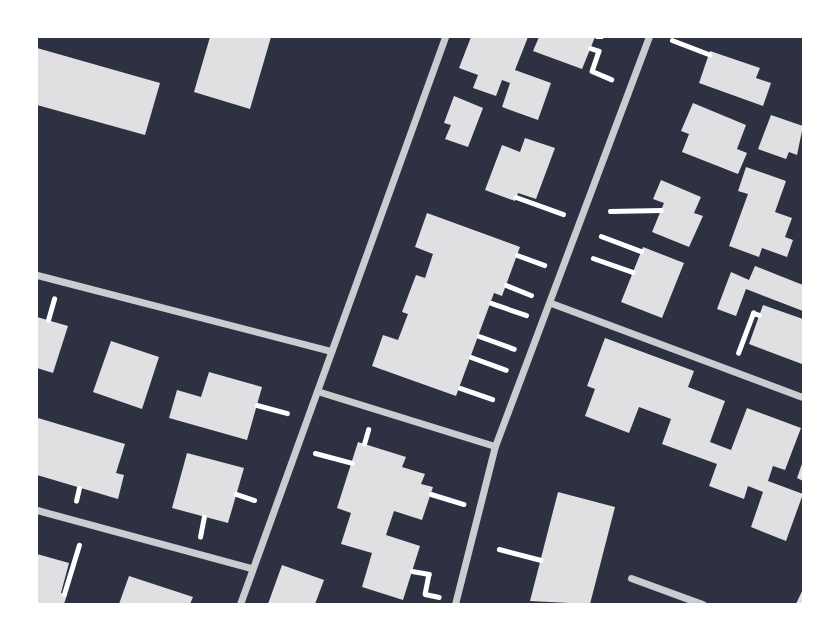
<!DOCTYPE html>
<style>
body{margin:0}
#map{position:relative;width:840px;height:641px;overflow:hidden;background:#2d3142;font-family:"Archivo Narrow",sans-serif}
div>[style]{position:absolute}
.building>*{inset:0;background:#e0e0e3}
.path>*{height:4.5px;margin:-2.25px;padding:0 2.25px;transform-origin:2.25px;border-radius:2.25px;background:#fff}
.minor>*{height:7px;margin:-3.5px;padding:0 3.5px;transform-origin:3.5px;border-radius:3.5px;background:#caccd0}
span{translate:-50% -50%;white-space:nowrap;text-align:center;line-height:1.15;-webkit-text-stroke:6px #fff;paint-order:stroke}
.frame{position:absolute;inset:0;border:38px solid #fff;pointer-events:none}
</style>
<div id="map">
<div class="building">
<i style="clip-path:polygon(210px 37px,271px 37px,250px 109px,194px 92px)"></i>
<i style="clip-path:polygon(471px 37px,528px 37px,515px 70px,551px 83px,538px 120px,502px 107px,510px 83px,502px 80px,496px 96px,473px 88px,478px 75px,459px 68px)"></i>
<i style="clip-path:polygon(539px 37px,595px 37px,582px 69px,533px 51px)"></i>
<i style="clip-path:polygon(37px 48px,160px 83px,145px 135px,37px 105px)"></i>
<i style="clip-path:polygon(710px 51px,760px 68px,756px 78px,771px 83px,763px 106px,699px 83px)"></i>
<i style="clip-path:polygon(454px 96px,483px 108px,468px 147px,445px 139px,451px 125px,444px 123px)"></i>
<i style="clip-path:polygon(693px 103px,746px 125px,737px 149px,747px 153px,738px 174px,682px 152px,689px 134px,681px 131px)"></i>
<i style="clip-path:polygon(771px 115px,803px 126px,797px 155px,789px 152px,786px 159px,758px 149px)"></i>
<i style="clip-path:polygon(525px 138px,555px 148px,536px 199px,518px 193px,515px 201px,485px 190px,502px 145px,520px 152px)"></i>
<i style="clip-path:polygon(746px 167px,786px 181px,775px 212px,792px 218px,785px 237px,793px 240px,787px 257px,762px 248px,759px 257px,729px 246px,748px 194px,738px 191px)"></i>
<i style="clip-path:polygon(661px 180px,701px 197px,694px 213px,703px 216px,689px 247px,652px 232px,664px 203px,653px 199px)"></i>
<i style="clip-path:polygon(427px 213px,520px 247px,502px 296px,494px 293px,456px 396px,372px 366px,383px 335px,398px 340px,408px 314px,402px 312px,416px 275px,425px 278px,433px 254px,415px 247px)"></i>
<i style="clip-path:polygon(643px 247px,684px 263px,662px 318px,621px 302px)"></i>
<i style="clip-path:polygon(755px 266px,803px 285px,803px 311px,746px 289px,736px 316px,717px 309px,731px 272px,749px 280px)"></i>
<i style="clip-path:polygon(763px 305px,803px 319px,802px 364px,749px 344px)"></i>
<i style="clip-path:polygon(37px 317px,68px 326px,53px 373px,37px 368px)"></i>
<i style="clip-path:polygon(605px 338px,694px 371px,688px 387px,725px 401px,710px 442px,731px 450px,747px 408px,801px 428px,785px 470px,773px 466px,768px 481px,803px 494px,786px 541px,751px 527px,763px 492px,748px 486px,744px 499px,709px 486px,717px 464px,662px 444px,671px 419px,639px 407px,629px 433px,585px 416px,595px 389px,587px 386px)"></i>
<i style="clip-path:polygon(111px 341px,159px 357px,142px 409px,93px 392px)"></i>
<i style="clip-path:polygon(209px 372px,262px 387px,247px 440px,169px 418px,177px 390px,201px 397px)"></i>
<i style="clip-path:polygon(38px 418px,125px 444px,116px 473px,124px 475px,118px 499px,37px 475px)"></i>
<i style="clip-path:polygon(358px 442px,406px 457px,402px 467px,425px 474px,421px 484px,433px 487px,422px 520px,394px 511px,386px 535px,420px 546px,403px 600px,362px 587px,372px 553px,341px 544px,351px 513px,337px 508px)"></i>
<i style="clip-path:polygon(187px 453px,244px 468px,228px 523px,172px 508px)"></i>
<i style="clip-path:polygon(803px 461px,803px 481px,797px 478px)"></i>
<i style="clip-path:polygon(558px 492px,615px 507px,590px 604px,530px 601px)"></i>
<i style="clip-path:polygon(37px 554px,69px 563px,61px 593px,67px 595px,64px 604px,37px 604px)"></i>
<i style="clip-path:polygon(282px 565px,324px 580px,315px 604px,268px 604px)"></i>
<i style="clip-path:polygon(129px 576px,193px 597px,190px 604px,119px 604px)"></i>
<i style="clip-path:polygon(803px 589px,803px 604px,796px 604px)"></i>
</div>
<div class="path">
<i style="left:597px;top:37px;width:5px"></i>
<i style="left:672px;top:40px;width:40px;rotate:21deg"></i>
<i style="left:590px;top:48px;width:9px;rotate:18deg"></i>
<i style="left:599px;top:51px;width:21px;rotate:109deg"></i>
<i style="left:592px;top:71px;width:21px;rotate:23deg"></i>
<i style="left:516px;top:197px;width:50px;rotate:19.9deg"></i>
<i style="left:610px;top:211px;width:51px;rotate:-1.1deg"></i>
<i style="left:601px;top:236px;width:43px;rotate:20.6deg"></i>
<i style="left:517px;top:255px;width:29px;rotate:20deg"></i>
<i style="left:593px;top:258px;width:42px;rotate:19.3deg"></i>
<i style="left:506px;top:285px;width:27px;rotate:22deg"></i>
<i style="left:491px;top:303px;width:37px;rotate:19deg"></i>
<i style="left:48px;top:320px;width:22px;rotate:-74deg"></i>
<i style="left:479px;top:336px;width:37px;rotate:20deg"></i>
<i style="left:738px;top:353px;width:43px;rotate:-69.4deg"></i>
<i style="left:753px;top:313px;width:6px;rotate:18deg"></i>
<i style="left:471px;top:357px;width:37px;rotate:20deg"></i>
<i style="left:460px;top:388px;width:34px;rotate:19deg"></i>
<i style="left:257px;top:405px;width:31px;rotate:15deg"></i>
<i style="left:364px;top:444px;width:15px;rotate:-74deg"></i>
<i style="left:315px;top:453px;width:38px;rotate:15deg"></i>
<i style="left:236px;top:494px;width:19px;rotate:18deg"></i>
<i style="left:431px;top:494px;width:34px;rotate:17deg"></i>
<i style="left:76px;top:501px;width:13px;rotate:-77deg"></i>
<i style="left:200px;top:537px;width:20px;rotate:-79deg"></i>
<i style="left:499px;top:549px;width:43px;rotate:14.7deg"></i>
<i style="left:412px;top:571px;width:17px;rotate:10deg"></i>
<i style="left:429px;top:574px;width:20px;rotate:101deg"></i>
<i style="left:425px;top:594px;width:14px;rotate:12deg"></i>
<i style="left:64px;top:594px;width:51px;rotate:-73deg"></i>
</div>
<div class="minor">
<i style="left:37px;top:275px;width:304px;rotate:14.5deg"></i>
<i style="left:551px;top:303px;width:269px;rotate:20.5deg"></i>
<i style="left:317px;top:391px;width:186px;rotate:17.2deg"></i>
<i style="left:37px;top:510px;width:222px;rotate:15.2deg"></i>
<i style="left:631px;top:578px;width:76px;rotate:20.1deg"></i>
<i style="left:240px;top:604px;width:603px;rotate:-70.12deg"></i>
<i style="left:455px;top:604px;width:163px;rotate:-75.8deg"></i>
<i style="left:495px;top:446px;width:437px;rotate:-69.4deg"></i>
</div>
<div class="frame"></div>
</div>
